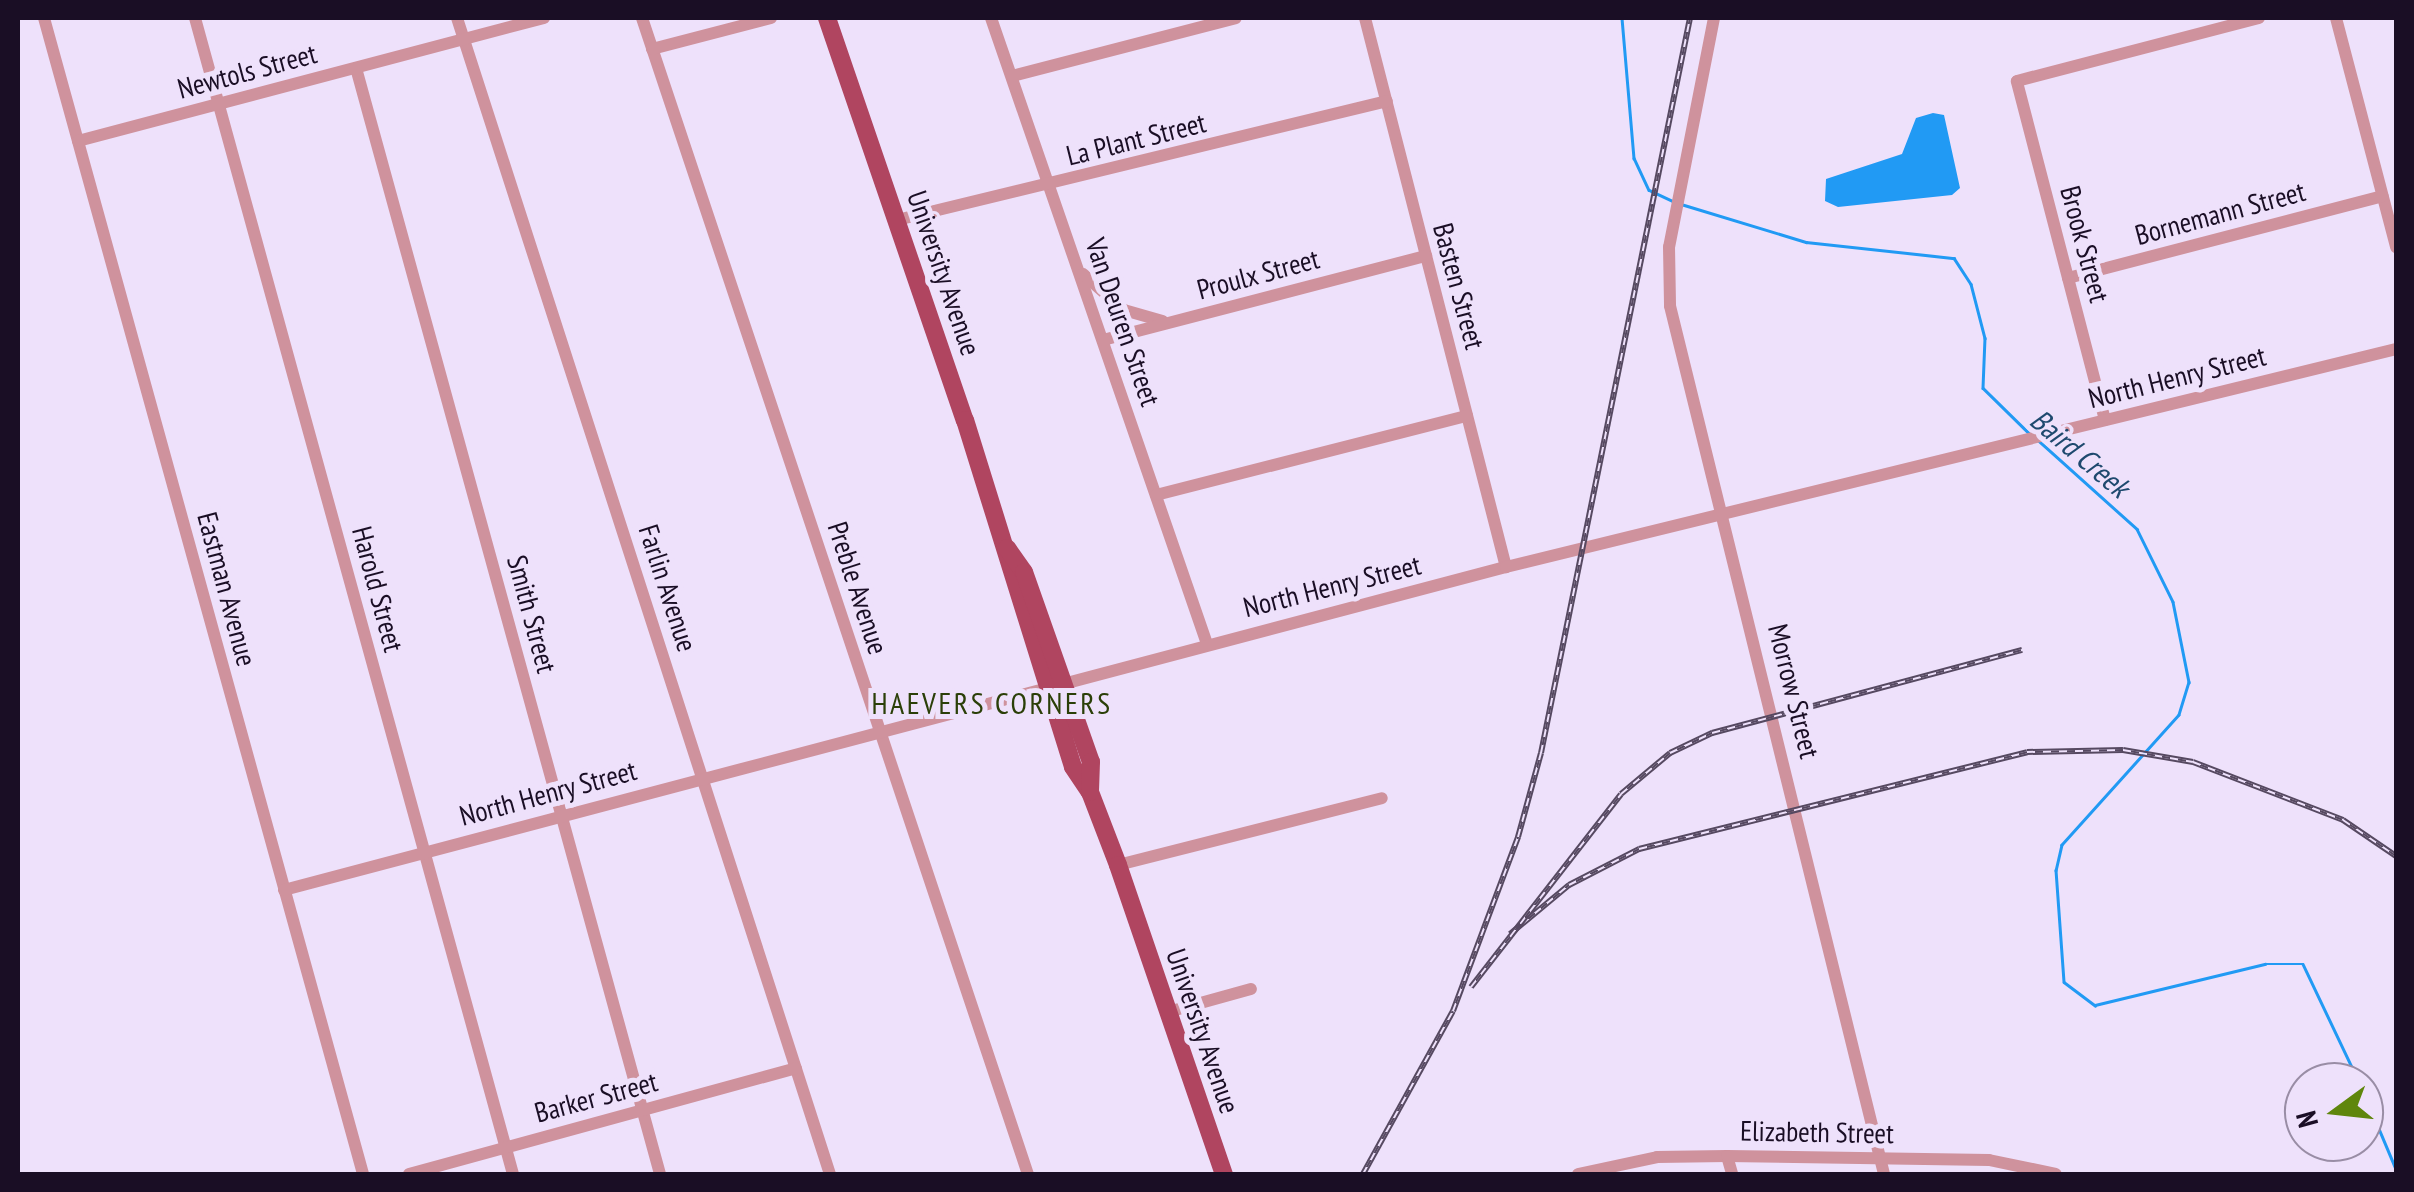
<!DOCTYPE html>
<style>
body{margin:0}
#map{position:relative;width:2414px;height:1192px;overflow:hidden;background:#eee1fb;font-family:"PT Sans Narrow",sans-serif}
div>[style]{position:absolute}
.water>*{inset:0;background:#219af4}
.stream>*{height:2.5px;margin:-1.25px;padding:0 1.25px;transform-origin:1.25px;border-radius:1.25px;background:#219af4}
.minor>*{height:12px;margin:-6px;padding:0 6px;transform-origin:6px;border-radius:6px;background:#cf929d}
.major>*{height:18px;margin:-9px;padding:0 9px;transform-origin:9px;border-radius:9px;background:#b04560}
.rail>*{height:6px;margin-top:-3px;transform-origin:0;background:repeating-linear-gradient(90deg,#eee1fb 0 8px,#564961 0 16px);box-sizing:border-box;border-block:2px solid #564961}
span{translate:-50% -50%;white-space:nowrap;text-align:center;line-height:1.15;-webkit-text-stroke:10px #eee1fb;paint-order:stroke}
.street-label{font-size:28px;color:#1a0e25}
.water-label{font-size:30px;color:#1e496e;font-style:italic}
.neighbourhood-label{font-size:30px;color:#2b3f08;letter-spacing:2.5px}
.frame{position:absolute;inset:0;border:20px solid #1a0e25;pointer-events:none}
.north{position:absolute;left:2284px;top:1062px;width:100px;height:100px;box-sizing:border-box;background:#eee1fb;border:2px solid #998da5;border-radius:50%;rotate:255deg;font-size:28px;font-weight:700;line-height:40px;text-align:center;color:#1a0e25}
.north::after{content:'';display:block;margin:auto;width:35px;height:45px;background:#5f860c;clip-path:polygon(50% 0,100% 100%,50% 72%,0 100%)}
</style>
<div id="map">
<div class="water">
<i style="clip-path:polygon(1933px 113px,1944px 115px,1960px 188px,1952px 195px,1838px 207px,1825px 201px,1826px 179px,1902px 154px,1916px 118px)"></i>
</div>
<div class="stream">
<i style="left:1622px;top:18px;width:141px;rotate:85.1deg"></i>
<i style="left:1634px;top:158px;width:35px;rotate:65deg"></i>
<i style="left:1649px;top:190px;width:26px;rotate:25deg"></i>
<i style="left:1681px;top:204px;width:131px;rotate:16.9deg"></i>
<i style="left:1806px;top:242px;width:149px;rotate:6.2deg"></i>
<i style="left:1954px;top:258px;width:31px;rotate:57deg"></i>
<i style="left:1971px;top:284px;width:56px;rotate:75.5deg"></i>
<i style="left:1985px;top:338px;width:50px;rotate:92.3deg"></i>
<i style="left:1983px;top:388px;width:64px;rotate:44.4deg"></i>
<i style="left:2039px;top:441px;width:132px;rotate:41.9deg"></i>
<i style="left:2137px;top:529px;width:81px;rotate:63.7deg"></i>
<i style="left:2173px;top:602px;width:82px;rotate:78.7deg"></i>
<i style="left:2189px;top:682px;width:34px;rotate:107deg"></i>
<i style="left:2179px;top:715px;width:175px;rotate:132deg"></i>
<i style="left:2062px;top:845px;width:26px;rotate:103deg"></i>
<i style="left:2056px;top:870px;width:112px;rotate:85.9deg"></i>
<i style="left:2064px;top:982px;width:39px;rotate:37deg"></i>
<i style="left:2095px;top:1005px;width:175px;rotate:-13.6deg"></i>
<i style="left:2265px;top:964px;width:38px"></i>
<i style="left:2303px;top:964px;width:131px;rotate:64.6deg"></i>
<i style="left:2364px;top:1093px;width:82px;rotate:67.2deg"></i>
</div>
<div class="minor">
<i style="left:44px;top:18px;width:1199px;rotate:74.57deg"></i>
<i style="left:195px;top:18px;width:1199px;rotate:74.62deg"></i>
<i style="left:457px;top:18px;width:1215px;rotate:72.12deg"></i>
<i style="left:642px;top:18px;width:1219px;rotate:71.54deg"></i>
<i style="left:991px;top:18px;width:662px;rotate:70.96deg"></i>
<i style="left:1365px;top:18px;width:567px;rotate:75.6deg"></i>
<i style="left:1714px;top:18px;width:233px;rotate:101.1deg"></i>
<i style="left:1669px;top:247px;width:59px;rotate:89deg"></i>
<i style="left:1670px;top:306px;width:894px;rotate:76.15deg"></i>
<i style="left:2336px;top:18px;width:237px;rotate:75.3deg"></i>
<i style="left:652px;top:49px;width:123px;rotate:-14.6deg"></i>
<i style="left:356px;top:68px;width:1147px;rotate:74.63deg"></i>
<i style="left:1012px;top:76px;width:231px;rotate:-14.5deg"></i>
<i style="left:78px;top:141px;width:482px;rotate:-14.8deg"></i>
<i style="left:897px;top:220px;width:504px;rotate:-13.65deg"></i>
<i style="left:1083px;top:274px;width:55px;rotate:41.3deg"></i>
<i style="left:1124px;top:310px;width:40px;rotate:16deg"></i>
<i style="left:2068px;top:278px;width:325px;rotate:-14.6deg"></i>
<i style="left:1103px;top:340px;width:334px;rotate:-14.6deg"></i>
<i style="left:2105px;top:420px;width:350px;rotate:-104.6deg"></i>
<i style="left:2017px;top:81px;width:250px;rotate:-14.6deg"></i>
<i style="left:1156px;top:495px;width:321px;rotate:-14.3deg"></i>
<i style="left:1118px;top:865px;width:272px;rotate:-14.2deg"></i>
<i style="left:284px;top:890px;width:1264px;rotate:-14.81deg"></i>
<i style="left:1506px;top:567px;width:916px;rotate:-13.76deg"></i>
<i style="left:1168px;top:1012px;width:86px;rotate:-15.5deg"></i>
<i style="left:1727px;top:1156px;width:19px;rotate:74deg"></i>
<i style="left:409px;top:1174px;width:401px;rotate:-15.3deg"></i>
<i style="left:1578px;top:1174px;width:81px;rotate:-12.1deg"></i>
<i style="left:1657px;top:1157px;width:70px;rotate:-0.8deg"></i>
<i style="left:1727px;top:1156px;width:262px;rotate:0.9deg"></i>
<i style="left:1989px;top:1160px;width:68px;rotate:11.8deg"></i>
</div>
<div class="major">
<i style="left:827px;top:18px;width:425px;rotate:71.1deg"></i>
<i style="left:965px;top:420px;width:363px;rotate:72.7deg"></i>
<i style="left:1073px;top:767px;width:30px;rotate:56deg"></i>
<i style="left:1090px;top:792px;width:78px;rotate:69deg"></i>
<i style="left:1118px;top:865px;width:327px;rotate:71.1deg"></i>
<i style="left:1007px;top:548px;width:29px;rotate:55deg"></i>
<i style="left:1024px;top:572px;width:201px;rotate:70.6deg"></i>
<i style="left:1091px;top:762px;width:30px;rotate:92deg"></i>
</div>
<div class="rail">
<i style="left:1510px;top:934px;width:77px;rotate:-39.7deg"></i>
<i style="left:1569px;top:885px;width:79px;rotate:-27.2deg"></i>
<i style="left:1639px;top:849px;width:400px;rotate:-14deg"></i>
<i style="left:2027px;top:752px;width:96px;rotate:-1.2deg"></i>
<i style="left:2123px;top:750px;width:71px;rotate:9.7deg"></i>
<i style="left:2193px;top:762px;width:161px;rotate:21.1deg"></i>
<i style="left:2343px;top:820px;width:64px;rotate:34.2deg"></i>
<i style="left:1471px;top:987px;width:244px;rotate:-52.1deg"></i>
<i style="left:1621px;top:794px;width:64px;rotate:-39.9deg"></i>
<i style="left:1670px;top:753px;width:47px;rotate:-25.5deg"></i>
<i style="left:1712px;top:733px;width:321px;rotate:-15deg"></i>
<i style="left:1363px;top:1174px;width:186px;rotate:-61.1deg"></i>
<i style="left:1453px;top:1011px;width:186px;rotate:-69.5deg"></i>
<i style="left:1518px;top:837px;width:87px;rotate:-74.7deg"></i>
<i style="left:1541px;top:753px;width:750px;rotate:-78.54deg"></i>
</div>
<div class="street-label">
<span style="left:247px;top:71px;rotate:-15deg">Newtols Street</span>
<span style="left:1136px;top:139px;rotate:-14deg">La Plant Street</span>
<span style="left:2220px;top:213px;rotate:-15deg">Bornemann Street</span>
<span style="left:2085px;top:244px;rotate:75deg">Brook Street</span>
<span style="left:944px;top:273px;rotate:71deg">University Avenue</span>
<span style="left:1258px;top:274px;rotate:-15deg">Proulx Street</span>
<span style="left:1459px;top:286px;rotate:75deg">Basten Street</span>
<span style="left:1123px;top:322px;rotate:71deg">Van Deuren Street</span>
<span style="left:2177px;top:377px;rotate:-14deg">North Henry Street</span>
<span style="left:1332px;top:586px;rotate:-14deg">North Henry Street</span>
<span style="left:668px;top:588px;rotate:72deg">Farlin Avenue</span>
<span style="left:858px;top:588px;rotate:72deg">Preble Avenue</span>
<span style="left:227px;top:589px;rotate:75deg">Eastman Avenue</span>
<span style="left:378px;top:589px;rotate:75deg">Harold Street</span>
<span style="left:532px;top:614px;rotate:75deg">Smith Street</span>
<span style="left:1794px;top:691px;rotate:76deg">Morrow Street</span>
<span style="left:548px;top:793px;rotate:-15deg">North Henry Street</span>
<span style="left:1203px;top:1031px;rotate:71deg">University Avenue</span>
<span style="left:596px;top:1097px;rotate:-15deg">Barker Street</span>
<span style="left:1817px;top:1132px;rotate:1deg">Elizabeth Street</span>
</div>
<div class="water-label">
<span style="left:2080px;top:453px;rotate:40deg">Baird Creek</span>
</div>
<div class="neighbourhood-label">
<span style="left:992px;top:703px">HAEVERS CORNERS</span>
</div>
<div class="frame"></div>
<div class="north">N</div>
</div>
